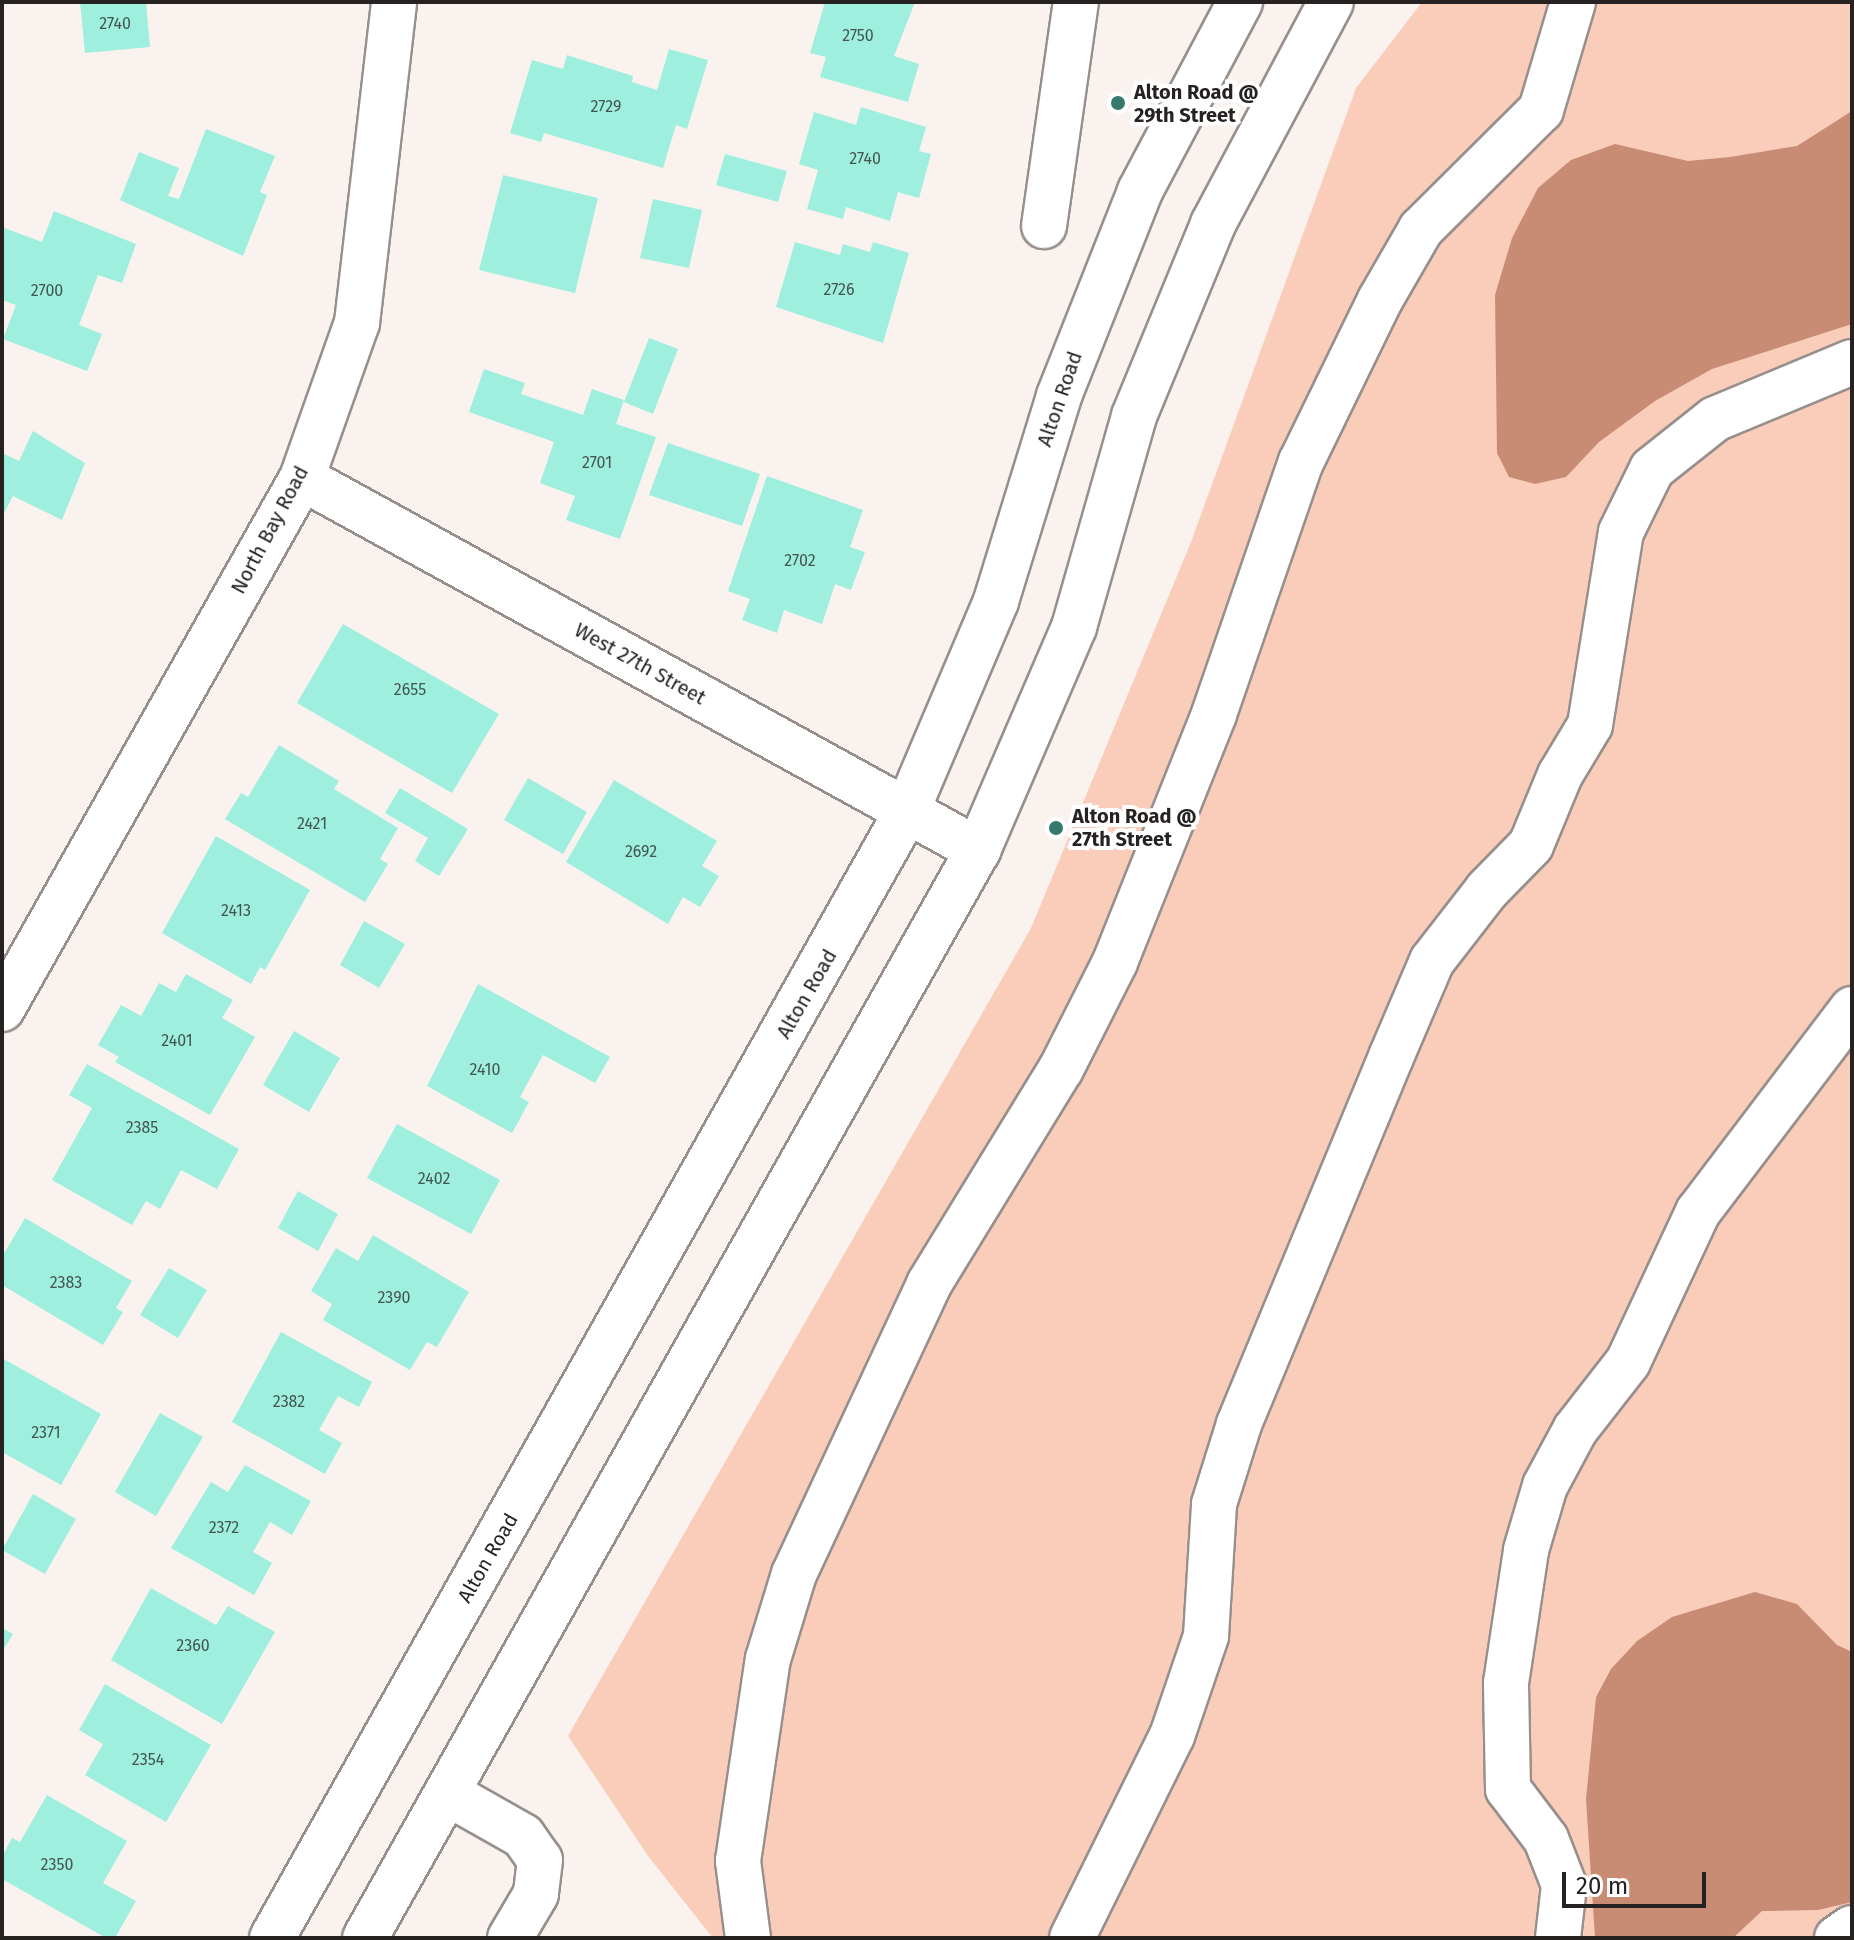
<!DOCTYPE html>
<style>
body{margin:0}
#map{position:relative;width:1854px;height:1940px;overflow:hidden;background:#faf2ef;font-family:"Fira Sans",sans-serif}
div>[style]{position:absolute}
.green>*{inset:0;background:#facdbb}
.water>*{inset:0;background:#c88b73}
.building>*{inset:0;background:#9eefdd}
.roads{filter:drop-shadow(2px 0 #978f8c) drop-shadow(-2px 0 #978f8c) drop-shadow(0 2px #978f8c) drop-shadow(0 -2px #978f8c)}
.minor>*{height:44px;margin:-22px;padding:0 22px;transform-origin:22px;border-radius:22px;background:#fff}
.highway>*{height:44px;margin:-22px;padding:0 22px;transform-origin:22px;border-radius:22px;background:#fff}
.dots>*{width:22px;height:22px;translate:-50% -50%;box-sizing:border-box;border:4px solid #fff;border-radius:50%}
span{translate:-50% -50%;white-space:nowrap;text-align:center;line-height:1.15;-webkit-text-stroke:8px #fff;paint-order:stroke}
.number-label{font-size:16px;color:#435550}
.number-label span{-webkit-text-stroke-width:0}
.poi-label{font-size:20px;color:#252221;font-weight:700}
.left{translate:0 -50%;text-align:left}
.street-label{font-size:20px;color:#252221}
.frame{position:absolute;inset:0;border:4px solid #252221;pointer-events:none}
.scale{position:absolute;left:1562px;top:1872px;width:144px;height:36px;box-sizing:border-box;border:4px solid #252221;border-top:0;padding-left:10px;font-size:24px;line-height:28px;white-space:nowrap;color:#252221;-webkit-text-stroke:6px #fff;paint-order:stroke}
</style>
<div id="map">
<div class="green">
<i style="clip-path:polygon(1422px 2px,1852px 2px,1852px 1938px,713px 1938px,648px 1856px,568px 1736px,1031px 928px,1191px 542px,1356px 88px)"></i>
</div>
<div class="water">
<i style="clip-path:polygon(1852px 111px,1852px 324px,1712px 369px,1655px 401px,1599px 442px,1566px 477px,1535px 484px,1509px 477px,1497px 453px,1495px 295px,1512px 238px,1538px 188px,1571px 160px,1615px 144px,1688px 161px,1730px 157px,1797px 146px)"></i>
<i style="clip-path:polygon(1755px 1592px,1797px 1604px,1837px 1645px,1852px 1652px,1852px 1902px,1818px 1910px,1762px 1911px,1733px 1938px,1595px 1938px,1586px 1799px,1596px 1697px,1611px 1669px,1637px 1641px,1672px 1617px)"></i>
</div>
<div class="building">
<i style="clip-path:polygon(80px 2px,146px 2px,150px 47px,85px 53px)"></i>
<i style="clip-path:polygon(825px 2px,915px 2px,894px 56px,919px 64px,908px 102px,820px 77px,826px 57px,810px 53px)"></i>
<i style="clip-path:polygon(669px 49px,708px 60px,687px 129px,676px 125px,663px 168px,544px 133px,541px 142px,510px 133px,532px 60px,563px 69px,567px 55px,633px 76px,632px 82px,657px 90px)"></i>
<i style="clip-path:polygon(861px 107px,926px 127px,919px 151px,931px 154px,919px 198px,898px 192px,890px 221px,846px 207px,843px 219px,807px 209px,818px 170px,799px 164px,814px 112px,856px 125px)"></i>
<i style="clip-path:polygon(206px 129px,275px 156px,260px 192px,267px 195px,243px 256px,120px 200px,139px 152px,179px 168px,168px 196px,179px 199px)"></i>
<i style="clip-path:polygon(725px 154px,787px 171px,778px 202px,716px 185px)"></i>
<i style="clip-path:polygon(503px 175px,598px 198px,575px 293px,479px 270px)"></i>
<i style="clip-path:polygon(653px 199px,702px 210px,689px 268px,640px 258px)"></i>
<i style="clip-path:polygon(54px 211px,136px 244px,122px 283px,98px 275px,79px 325px,102px 334px,87px 371px,3px 339px,16px 305px,2px 300px,2px 227px,42px 242px)"></i>
<i style="clip-path:polygon(795px 242px,840px 255px,843px 244px,870px 252px,873px 242px,909px 253px,883px 343px,776px 307px)"></i>
<i style="clip-path:polygon(649px 338px,678px 349px,653px 414px,624px 402px)"></i>
<i style="clip-path:polygon(484px 369px,525px 383px,521px 394px,583px 415px,592px 389px,624px 400px,616px 424px,656px 437px,620px 539px,566px 520px,575px 496px,540px 483px,554px 442px,469px 412px)"></i>
<i style="clip-path:polygon(33px 431px,85px 463px,62px 520px,13px 496px,2px 517px,2px 453px,19px 461px)"></i>
<i style="clip-path:polygon(668px 443px,760px 474px,742px 526px,649px 495px)"></i>
<i style="clip-path:polygon(767px 476px,863px 510px,850px 547px,865px 552px,851px 590px,835px 584px,822px 624px,784px 610px,777px 633px,742px 620px,750px 599px,728px 591px)"></i>
<i style="clip-path:polygon(343px 624px,499px 714px,452px 793px,297px 703px)"></i>
<i style="clip-path:polygon(279px 745px,339px 781px,334px 789px,398px 828px,380px 859px,388px 864px,365px 902px,225px 819px,241px 793px,248px 797px)"></i>
<i style="clip-path:polygon(528px 778px,587px 812px,563px 854px,504px 820px)"></i>
<i style="clip-path:polygon(614px 780px,717px 841px,702px 866px,719px 876px,700px 907px,683px 897px,668px 924px,566px 862px)"></i>
<i style="clip-path:polygon(400px 788px,468px 829px,439px 876px,415px 861px,428px 838px,385px 813px)"></i>
<i style="clip-path:polygon(216px 836px,310px 890px,265px 970px,260px 967px,251px 984px,162px 933px)"></i>
<i style="clip-path:polygon(364px 921px,405px 944px,379px 988px,340px 965px)"></i>
<i style="clip-path:polygon(186px 974px,233px 1000px,222px 1018px,255px 1037px,210px 1115px,115px 1062px,119px 1057px,98px 1045px,121px 1005px,141px 1016px,159px 983px,176px 992px)"></i>
<i style="clip-path:polygon(478px 984px,610px 1057px,595px 1083px,543px 1055px,520px 1097px,529px 1102px,512px 1133px,427px 1086px)"></i>
<i style="clip-path:polygon(294px 1031px,340px 1058px,309px 1112px,263px 1085px)"></i>
<i style="clip-path:polygon(87px 1064px,239px 1149px,217px 1189px,181px 1170px,160px 1209px,146px 1201px,132px 1225px,52px 1180px,92px 1108px,69px 1095px)"></i>
<i style="clip-path:polygon(397px 1124px,500px 1180px,471px 1234px,367px 1178px)"></i>
<i style="clip-path:polygon(298px 1191px,338px 1214px,318px 1251px,278px 1228px)"></i>
<i style="clip-path:polygon(25px 1218px,132px 1281px,116px 1308px,123px 1312px,103px 1345px,2px 1285px,2px 1257px)"></i>
<i style="clip-path:polygon(373px 1235px,469px 1292px,437px 1347px,427px 1342px,410px 1370px,323px 1320px,332px 1304px,311px 1291px,336px 1248px,358px 1261px)"></i>
<i style="clip-path:polygon(169px 1268px,207px 1290px,178px 1338px,140px 1315px)"></i>
<i style="clip-path:polygon(281px 1332px,372px 1382px,359px 1407px,338px 1396px,319px 1430px,342px 1443px,325px 1474px,232px 1422px)"></i>
<i style="clip-path:polygon(2px 1358px,101px 1414px,61px 1485px,2px 1452px)"></i>
<i style="clip-path:polygon(160px 1413px,203px 1437px,156px 1516px,115px 1492px)"></i>
<i style="clip-path:polygon(245px 1465px,311px 1501px,292px 1535px,270px 1522px,253px 1552px,272px 1563px,254px 1595px,171px 1548px,211px 1482px,228px 1492px)"></i>
<i style="clip-path:polygon(33px 1494px,76px 1519px,45px 1574px,2px 1550px)"></i>
<i style="clip-path:polygon(151px 1588px,216px 1625px,228px 1606px,275px 1632px,222px 1724px,111px 1660px)"></i>
<i style="clip-path:polygon(2px 1628px,13px 1634px,2px 1652px)"></i>
<i style="clip-path:polygon(105px 1684px,211px 1745px,166px 1822px,85px 1775px,103px 1744px,79px 1730px)"></i>
<i style="clip-path:polygon(47px 1795px,127px 1841px,103px 1883px,136px 1901px,115px 1938px,106px 1938px,2px 1879px,2px 1857px,12px 1838px,20px 1842px)"></i>
</div>
<div class="roads">
<div class="minor">
<i style="left:1044px;top:226px;width:226px;rotate:-81.9deg"></i>
<i style="left:302px;top:478px;width:772px;rotate:28.82deg"></i>
<i style="left:2px;top:1009px;width:610px;rotate:-60.53deg"></i>
<i style="left:302px;top:478px;width:164px;rotate:-70.5deg"></i>
<i style="left:357px;top:323px;width:323px;rotate:-83.4deg"></i>
<i style="left:447px;top:1793px;width:87px;rotate:29.5deg"></i>
<i style="left:523px;top:1836px;width:29px;rotate:55deg"></i>
<i style="left:540px;top:1860px;width:34px;rotate:97deg"></i>
<i style="left:536px;top:1894px;width:51px;rotate:120.6deg"></i>
<i style="left:748px;top:1938px;width:78px;rotate:-97.4deg"></i>
<i style="left:738px;top:1861px;width:204px;rotate:-81.6deg"></i>
<i style="left:768px;top:1659px;width:89px;rotate:-73deg"></i>
<i style="left:794px;top:1574px;width:320px;rotate:-65deg"></i>
<i style="left:929px;top:1284px;width:252px;rotate:-58.5deg"></i>
<i style="left:1061px;top:1069px;width:120px;rotate:-63.2deg"></i>
<i style="left:1115px;top:962px;width:267px;rotate:-68.2deg"></i>
<i style="left:1214px;top:714px;width:267px;rotate:-71deg"></i>
<i style="left:1301px;top:462px;width:180px;rotate:-64deg"></i>
<i style="left:1380px;top:300px;width:82px;rotate:-60deg"></i>
<i style="left:1421px;top:229px;width:169px;rotate:-44.8deg"></i>
<i style="left:1541px;top:110px;width:113px;rotate:-73.5deg"></i>
<i style="left:1072px;top:1938px;width:225px;rotate:-63.7deg"></i>
<i style="left:1172px;top:1736px;width:106px;rotate:-71.2deg"></i>
<i style="left:1206px;top:1636px;width:132px;rotate:-86.5deg"></i>
<i style="left:1214px;top:1504px;width:84px;rotate:-72.6deg"></i>
<i style="left:1239px;top:1424px;width:397px;rotate:-67.5deg"></i>
<i style="left:1391px;top:1057px;width:104px;rotate:-66.9deg"></i>
<i style="left:1432px;top:961px;width:90px;rotate:-52.2deg"></i>
<i style="left:1487px;top:890px;width:63px;rotate:-45.6deg"></i>
<i style="left:1531px;top:845px;width:76px;rotate:-67.5deg"></i>
<i style="left:1560px;top:775px;width:58px;rotate:-59deg"></i>
<i style="left:1590px;top:725px;width:195px;rotate:-80.9deg"></i>
<i style="left:1621px;top:532px;width:70px;rotate:-63.8deg"></i>
<i style="left:1652px;top:469px;width:80px;rotate:-38.4deg"></i>
<i style="left:1715px;top:419px;width:148px;rotate:-22.6deg"></i>
<i style="left:1558px;top:1938px;width:53px;rotate:-83.5deg"></i>
<i style="left:1564px;top:1885px;width:49px;rotate:-111.4deg"></i>
<i style="left:1546px;top:1839px;width:63px;rotate:-127.2deg"></i>
<i style="left:1508px;top:1789px;width:106px;rotate:-91.1deg"></i>
<i style="left:1506px;top:1683px;width:134px;rotate:-81.4deg"></i>
<i style="left:1526px;top:1550px;width:67px;rotate:-73.5deg"></i>
<i style="left:1545px;top:1486px;width:64px;rotate:-61.8deg"></i>
<i style="left:1575px;top:1430px;width:86px;rotate:-52.1deg"></i>
<i style="left:1628px;top:1362px;width:166px;rotate:-65deg"></i>
<i style="left:1698px;top:1212px;width:255px;rotate:-52.8deg"></i>
<i style="left:1837px;top:1938px;width:18px;rotate:-34deg"></i>
</div>
<div class="highway">
<i style="left:272px;top:1938px;width:1294px;rotate:-60.6deg"></i>
<i style="left:907px;top:811px;width:228px;rotate:-67deg"></i>
<i style="left:996px;top:601px;width:214px;rotate:-72.9deg"></i>
<i style="left:1059px;top:396px;width:220px;rotate:-68.4deg"></i>
<i style="left:1140px;top:191px;width:214px;rotate:-62.1deg"></i>
<i style="left:365px;top:1938px;width:1249px;rotate:-60.6deg"></i>
<i style="left:978px;top:850px;width:243px;rotate:-66.7deg"></i>
<i style="left:1074px;top:627px;width:219px;rotate:-74.1deg"></i>
<i style="left:1134px;top:416px;width:208px;rotate:-67.6deg"></i>
<i style="left:1213px;top:224px;width:251px;rotate:-62deg"></i>
</div>
</div>
<div class="dots">
<i style="left:1118px;top:103px;background:#35796c"></i>
<i style="left:1056px;top:828px;background:#35796c"></i>
</div>
<div class="number-label">
<span style="left:115px;top:24px">2740</span>
<span style="left:858px;top:36px">2750</span>
<span style="left:606px;top:107px">2729</span>
<span style="left:865px;top:159px">2740</span>
<span style="left:839px;top:290px">2726</span>
<span style="left:47px;top:291px">2700</span>
<span style="left:597px;top:463px">2701</span>
<span style="left:800px;top:561px">2702</span>
<span style="left:410px;top:690px">2655</span>
<span style="left:312px;top:824px">2421</span>
<span style="left:641px;top:852px">2692</span>
<span style="left:236px;top:911px">2413</span>
<span style="left:177px;top:1041px">2401</span>
<span style="left:485px;top:1070px">2410</span>
<span style="left:142px;top:1128px">2385</span>
<span style="left:434px;top:1179px">2402</span>
<span style="left:66px;top:1283px">2383</span>
<span style="left:394px;top:1298px">2390</span>
<span style="left:289px;top:1402px">2382</span>
<span style="left:46px;top:1433px">2371</span>
<span style="left:224px;top:1528px">2372</span>
<span style="left:193px;top:1646px">2360</span>
<span style="left:148px;top:1760px">2354</span>
<span style="left:57px;top:1865px">2350</span>
</div>
<div class="poi-label">
<span class="left" style="left:1134px;top:104px">Alton Road @<br>29th Street</span>
<span class="left" style="left:1072px;top:828px">Alton Road @<br>27th Street</span>
</div>
<div class="street-label">
<span style="left:1060px;top:399px;rotate:-71deg">Alton Road</span>
<span style="left:270px;top:530px;rotate:-62deg">North Bay Road</span>
<span style="left:640px;top:664px;rotate:29deg">West 27th Street</span>
<span style="left:807px;top:994px;rotate:-60deg">Alton Road</span>
<span style="left:488px;top:1558px;rotate:-60deg">Alton Road</span>
</div>
<div class="frame"></div>
<div class="scale">20 m</div>
</div>
